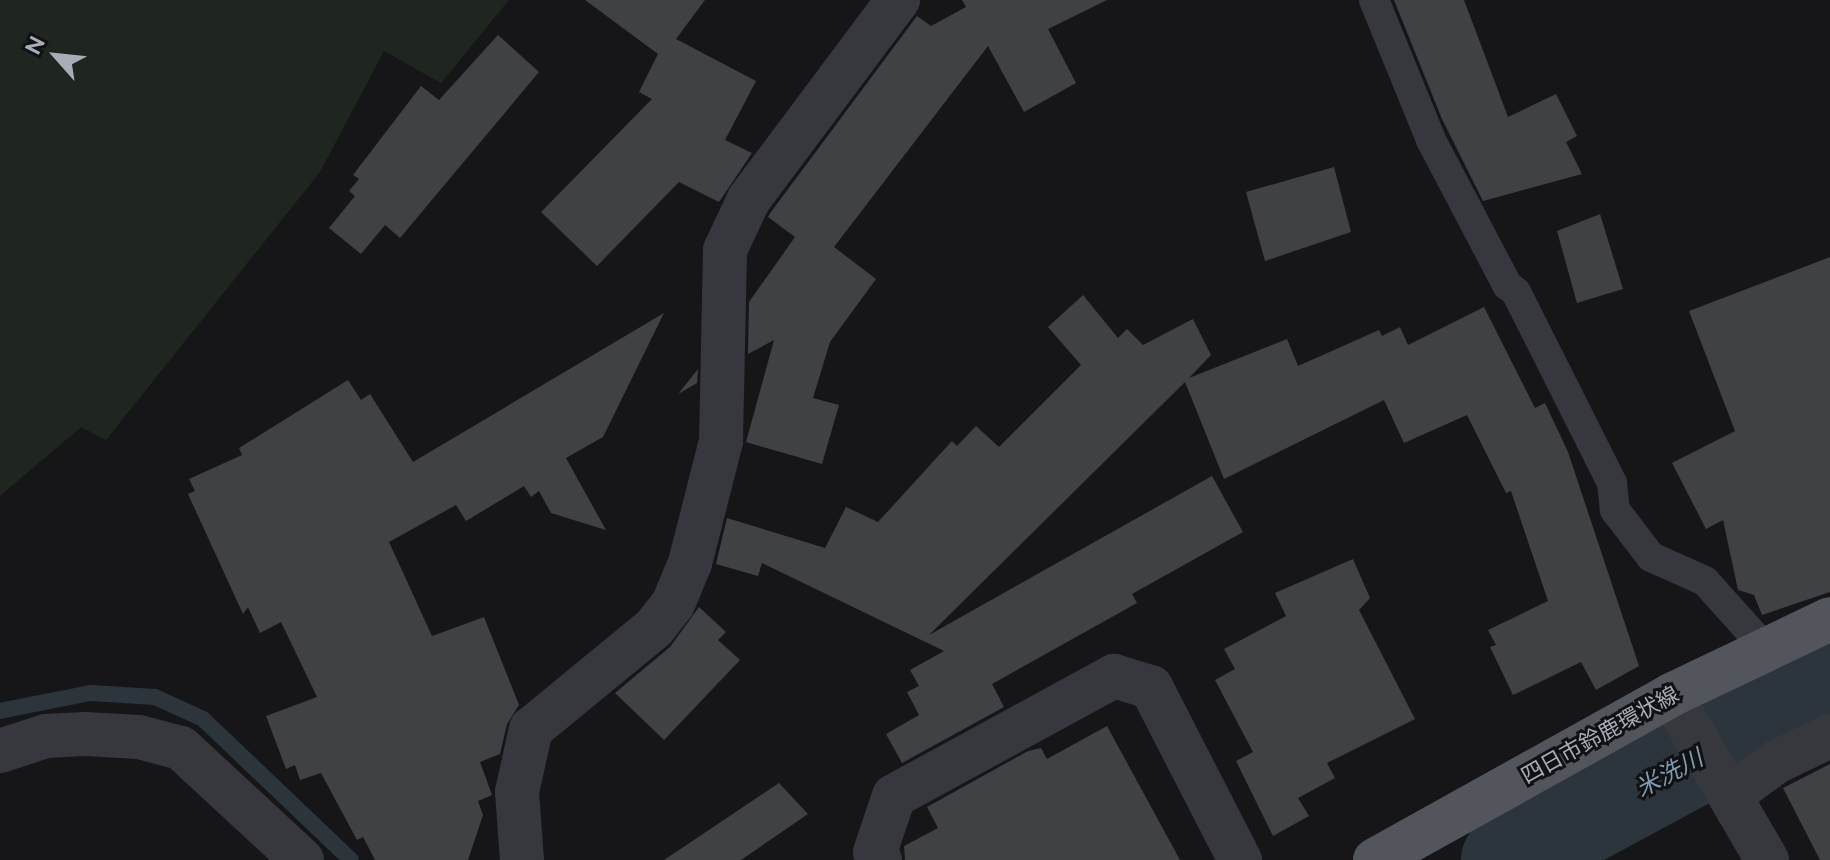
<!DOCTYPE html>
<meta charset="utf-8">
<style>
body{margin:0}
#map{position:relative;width:1830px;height:860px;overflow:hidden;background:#161618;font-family:Raleway,"Noto Sans JP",sans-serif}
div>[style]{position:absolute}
.green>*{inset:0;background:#1e261f}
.stream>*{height:16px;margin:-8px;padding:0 8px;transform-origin:8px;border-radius:8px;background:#2c353c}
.river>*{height:92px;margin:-46px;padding:0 46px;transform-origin:46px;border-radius:46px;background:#2c353c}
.building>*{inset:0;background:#404145}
.service>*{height:30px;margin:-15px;padding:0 15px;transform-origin:15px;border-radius:15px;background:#37383d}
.minor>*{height:44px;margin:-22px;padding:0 22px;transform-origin:22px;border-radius:22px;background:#37383d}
.primary>*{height:44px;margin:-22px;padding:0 22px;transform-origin:22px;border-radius:22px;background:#53555c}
span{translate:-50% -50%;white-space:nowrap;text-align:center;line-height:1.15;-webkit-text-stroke:6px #111113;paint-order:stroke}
.street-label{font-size:22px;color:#a8adb8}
.water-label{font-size:24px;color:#7f9bb3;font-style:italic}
.north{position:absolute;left:16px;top:16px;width:80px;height:80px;-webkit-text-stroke:6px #111113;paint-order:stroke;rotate:297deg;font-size:22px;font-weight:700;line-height:32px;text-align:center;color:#a8adb8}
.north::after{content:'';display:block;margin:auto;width:28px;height:36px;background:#a8adb8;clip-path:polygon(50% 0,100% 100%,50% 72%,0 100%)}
</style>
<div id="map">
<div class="green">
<i style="clip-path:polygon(0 0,509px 0,441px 83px,384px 51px,320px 172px,106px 440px,81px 427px,0 496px)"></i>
</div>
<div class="stream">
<i style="left:0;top:711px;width:92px;rotate:-11.3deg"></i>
<i style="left:90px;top:693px;width:65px;rotate:3.5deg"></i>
<i style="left:155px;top:697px;width:53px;rotate:24.6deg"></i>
<i style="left:203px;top:719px;width:204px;rotate:43.6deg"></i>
</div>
<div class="river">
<i style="left:1507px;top:860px;width:367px;rotate:-28.3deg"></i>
</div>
<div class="building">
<i style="clip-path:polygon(585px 0,705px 0,676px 39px,756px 81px,725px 140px,752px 153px,719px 202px,679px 182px,597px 266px,541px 212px,652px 99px,639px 92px,658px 54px)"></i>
<i style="clip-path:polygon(962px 0,1107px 0,1048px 29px,1076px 83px,1024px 112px,988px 46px,834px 247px,876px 279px,830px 342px,813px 398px,839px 405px,822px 464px,746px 442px,774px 340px,748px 354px,749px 302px,795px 237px,768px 217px,771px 212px,917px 16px,931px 26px,966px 7px)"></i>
<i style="clip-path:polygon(1394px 0,1464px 0,1508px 117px,1556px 94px,1577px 136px,1566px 142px,1582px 174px,1483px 201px,1442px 119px)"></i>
<i style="clip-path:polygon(498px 35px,539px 72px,400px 238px,385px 225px,361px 254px,329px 228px,355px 196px,349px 191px,359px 179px,353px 175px,421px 86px,439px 100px)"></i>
<i style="clip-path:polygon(1334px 167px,1351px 232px,1265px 261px,1246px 192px)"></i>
<i style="clip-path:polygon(1600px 214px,1623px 289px,1577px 303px,1557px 231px)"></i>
<i style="clip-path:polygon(1830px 257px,1830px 592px,1762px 615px,1754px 595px,1738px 590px,1723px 520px,1706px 529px,1672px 463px,1735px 431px,1689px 311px)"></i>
<i style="clip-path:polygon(1083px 295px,1118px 338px,1127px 329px,1143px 345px,1193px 319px,1211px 355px,1189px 378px,1287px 339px,1298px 366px,1379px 330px,1382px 336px,1400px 327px,1408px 345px,1484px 307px,1535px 408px,1545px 403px,1568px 452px,1639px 666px,1596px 690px,1581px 662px,1513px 695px,1490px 647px,1496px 645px,1488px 630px,1548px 601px,1511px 491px,1506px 493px,1467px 415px,1404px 443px,1384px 400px,1224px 479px,1185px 382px,929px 635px,1212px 476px,1243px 532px,1132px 594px,1137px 603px,992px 684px,1004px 707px,902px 763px,886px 734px,919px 715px,907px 692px,919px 686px,910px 670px,944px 651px,762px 563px,758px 576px,716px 564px,727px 518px,825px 548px,846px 507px,878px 522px,952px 441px,957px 446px,976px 426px,999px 447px,1081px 365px,1048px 327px)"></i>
<i style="clip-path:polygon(664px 313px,603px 437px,566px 458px,606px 530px,551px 513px,539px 491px,531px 497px,524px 486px,466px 521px,456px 505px,389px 542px,432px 636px,484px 617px,519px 705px,507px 724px,500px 754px,480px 762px,492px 795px,478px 801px,483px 815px,468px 860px,375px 860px,363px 837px,357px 840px,321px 773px,300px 780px,295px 765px,286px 769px,266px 716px,317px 697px,281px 622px,260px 633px,248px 607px,243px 614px,188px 494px,195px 491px,189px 479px,242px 455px,239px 448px,348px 380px,361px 400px,370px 394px,413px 462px)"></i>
<i style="clip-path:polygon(698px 369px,697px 383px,680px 393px,679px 393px)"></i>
<i style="clip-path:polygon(1353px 559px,1370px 598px,1359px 610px,1415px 719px,1327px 763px,1335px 778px,1298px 798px,1309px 816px,1273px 836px,1236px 761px,1253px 752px,1215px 680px,1235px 669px,1224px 649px,1286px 616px,1275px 593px)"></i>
<i style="clip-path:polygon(699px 607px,726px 632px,718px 640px,740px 660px,664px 740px,615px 693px,670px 647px)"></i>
<i style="clip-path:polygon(1107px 726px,1180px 860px,905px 860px,904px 846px,938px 828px,927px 807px,1028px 751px,1041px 748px,1047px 759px)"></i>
<i style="clip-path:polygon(1830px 764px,1830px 860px,1820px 860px,1783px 788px)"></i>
<i style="clip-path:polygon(779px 783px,808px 814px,741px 860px,664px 860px)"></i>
</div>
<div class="service">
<i style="left:1374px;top:0;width:151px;rotate:67.8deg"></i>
<i style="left:1431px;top:140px;width:164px;rotate:62.3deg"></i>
<i style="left:1507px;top:285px;width:11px;rotate:38deg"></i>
<i style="left:1516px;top:292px;width:214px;rotate:63.3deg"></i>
<i style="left:1612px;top:483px;width:27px;rotate:84deg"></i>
<i style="left:1615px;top:510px;width:59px;rotate:52.5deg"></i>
<i style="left:1651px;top:557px;width:59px;rotate:24deg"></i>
<i style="left:1705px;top:581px;width:91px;rotate:48.1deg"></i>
</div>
<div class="minor">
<i style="left:1671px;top:695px;width:191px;rotate:59.8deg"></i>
<i style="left:0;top:751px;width:48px;rotate:-18.1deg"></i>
<i style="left:46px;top:736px;width:39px;rotate:-3deg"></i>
<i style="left:85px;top:734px;width:54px;rotate:3.2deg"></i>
<i style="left:139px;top:737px;width:43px;rotate:14.7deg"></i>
<i style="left:181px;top:748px;width:165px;rotate:42.8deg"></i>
<i style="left:1731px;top:795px;width:56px;rotate:-36.3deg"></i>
<i style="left:1776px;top:762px;width:60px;rotate:-25.7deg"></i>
<i style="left:522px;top:860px;width:68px;rotate:-94.2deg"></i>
<i style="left:517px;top:792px;width:65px;rotate:-77.5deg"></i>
<i style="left:531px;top:729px;width:159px;rotate:-39.4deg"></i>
<i style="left:654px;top:628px;width:31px;rotate:-52deg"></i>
<i style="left:673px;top:604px;width:44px;rotate:-67.5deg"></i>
<i style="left:690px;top:563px;width:126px;rotate:-75.7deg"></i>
<i style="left:721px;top:441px;width:191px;rotate:-88.8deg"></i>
<i style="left:725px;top:250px;width:56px;rotate:-64.8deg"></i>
<i style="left:749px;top:199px;width:249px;rotate:-53.2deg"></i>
<i style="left:880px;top:860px;width:9px;rotate:-122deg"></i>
<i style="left:875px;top:852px;width:59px;rotate:-71.3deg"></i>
<i style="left:894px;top:796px;width:251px;rotate:-28.6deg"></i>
<i style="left:1114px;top:676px;width:39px;rotate:17deg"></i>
<i style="left:1151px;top:687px;width:195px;rotate:62.8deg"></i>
</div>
<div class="primary">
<i style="left:1375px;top:860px;width:339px;rotate:-29.1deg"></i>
<i style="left:1671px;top:695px;width:176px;rotate:-25.5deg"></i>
</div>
<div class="street-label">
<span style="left:1600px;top:735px;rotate:-29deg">四日市鈴鹿環状線</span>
</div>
<div class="water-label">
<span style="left:1669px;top:773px;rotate:-28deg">米洗川</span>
</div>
<div class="north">N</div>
</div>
